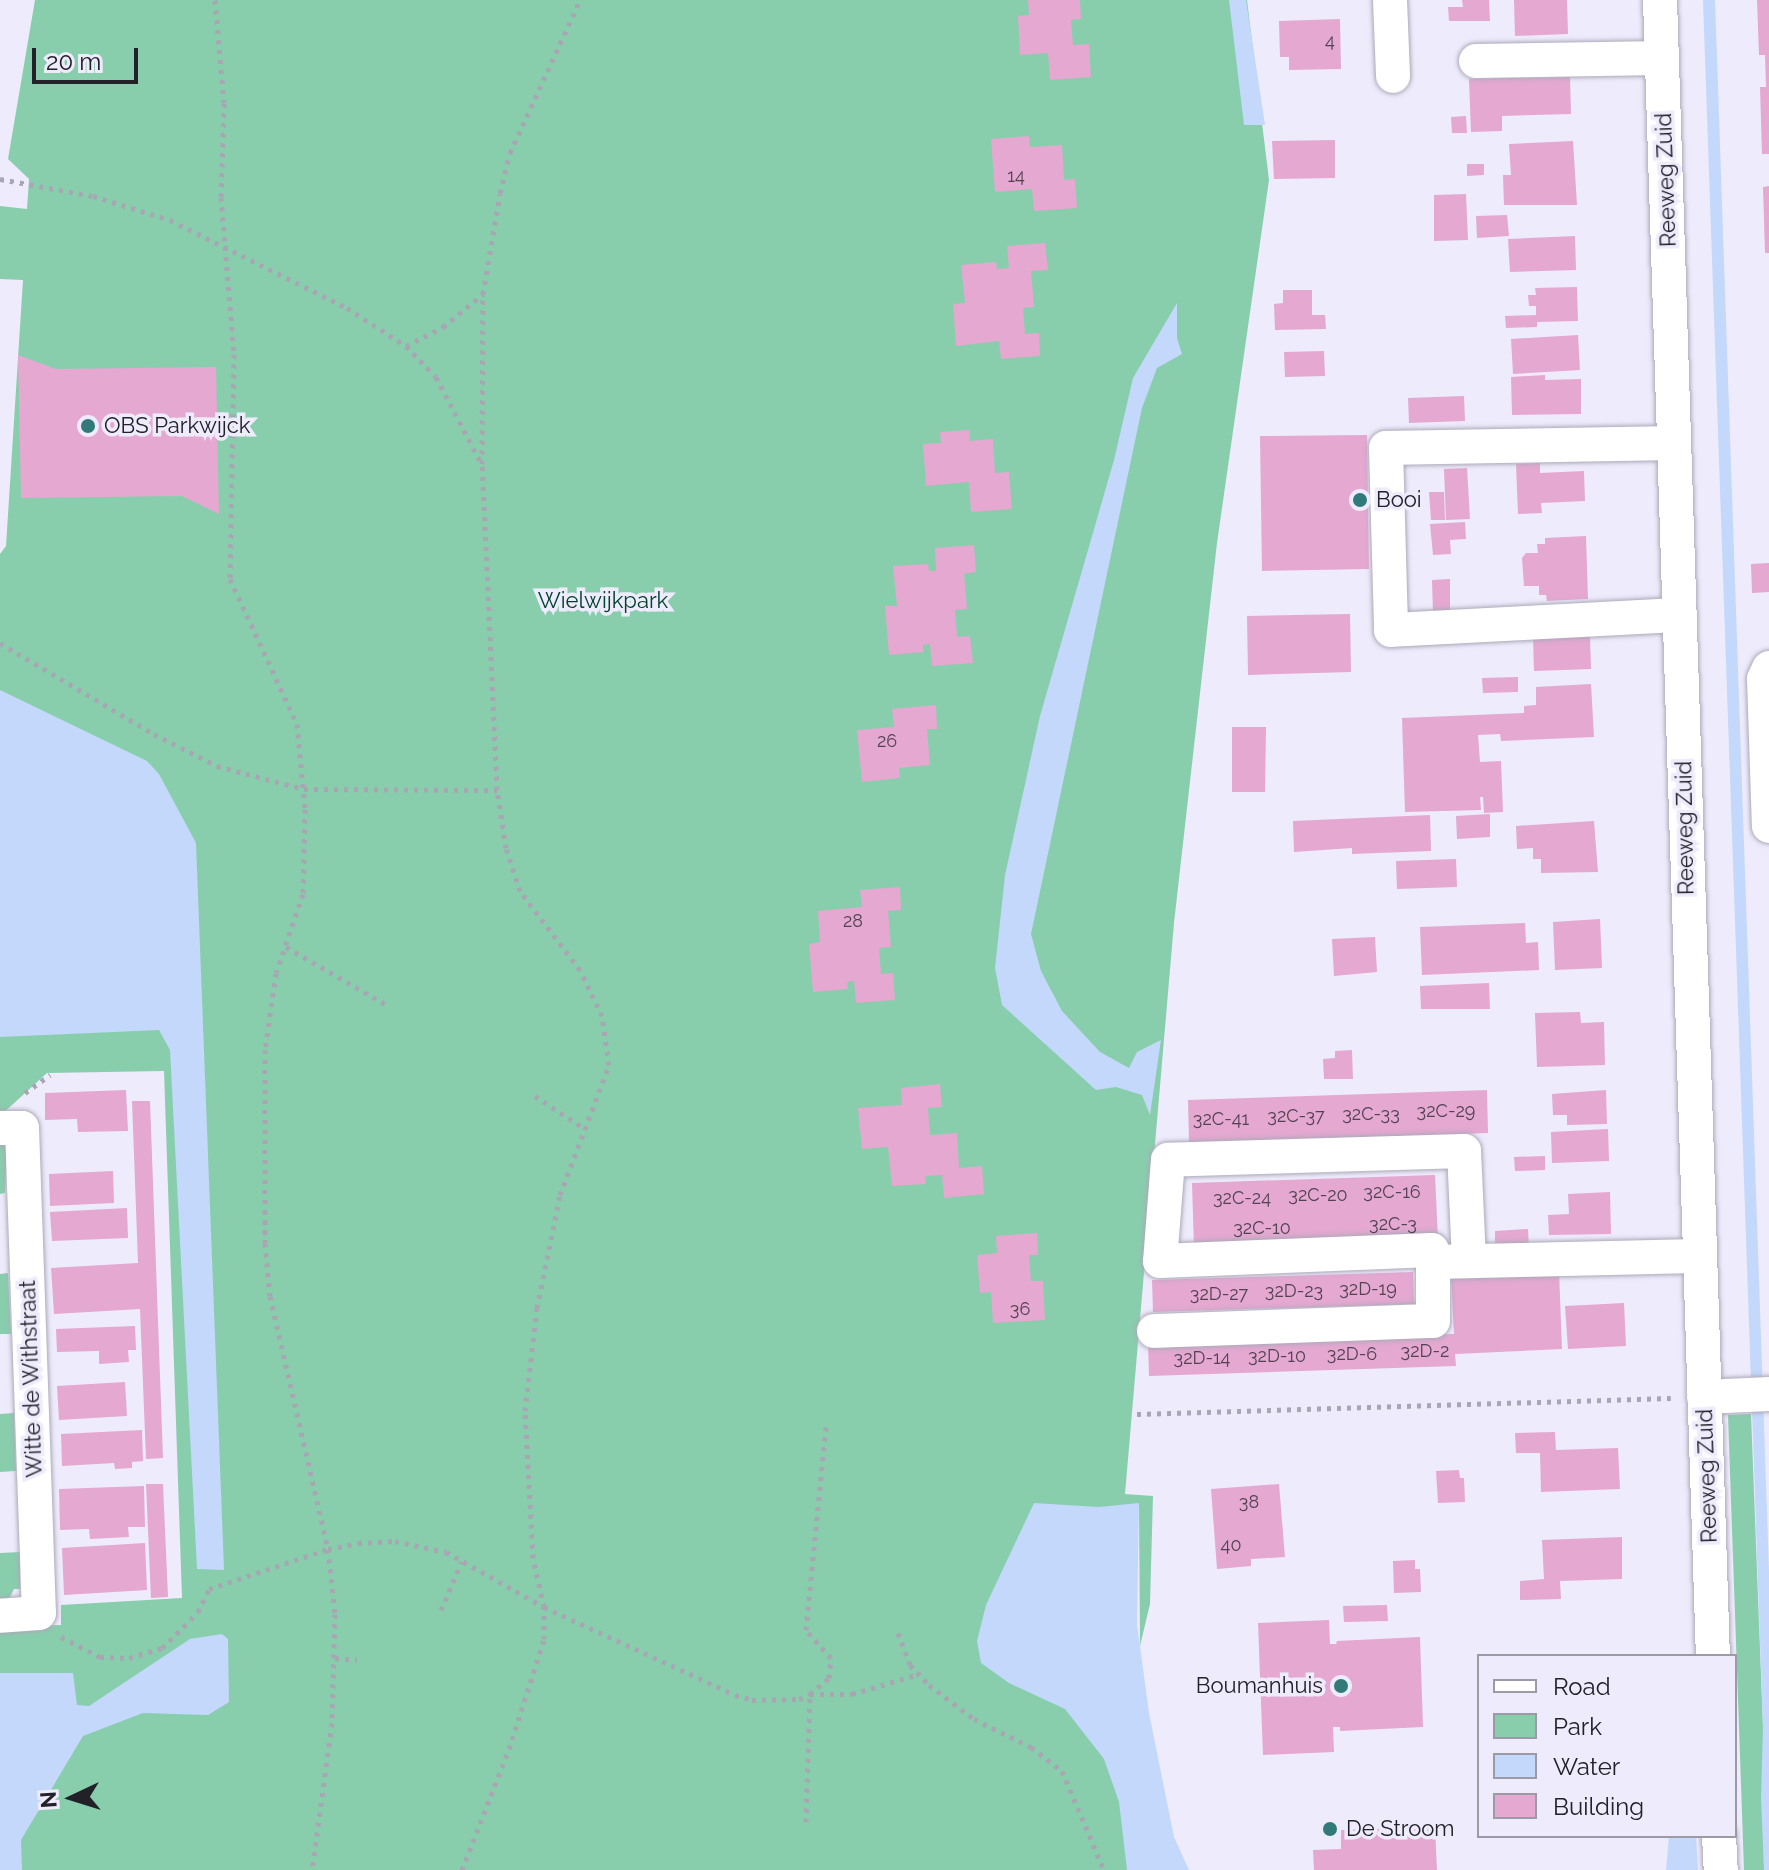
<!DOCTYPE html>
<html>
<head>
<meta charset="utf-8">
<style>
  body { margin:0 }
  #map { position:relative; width:1769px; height:1870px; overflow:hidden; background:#eeebfc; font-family:Raleway,sans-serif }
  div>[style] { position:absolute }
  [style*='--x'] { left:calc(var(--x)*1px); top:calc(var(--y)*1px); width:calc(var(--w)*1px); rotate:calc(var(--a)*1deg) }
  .green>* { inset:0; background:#88cead }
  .water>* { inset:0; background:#c3d8fa }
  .building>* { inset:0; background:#e4a8d1 }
  .path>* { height:5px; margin-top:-2.5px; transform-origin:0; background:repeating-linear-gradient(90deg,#a8a6b3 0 4px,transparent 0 10px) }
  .roads { filter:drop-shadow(0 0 2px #aca9b9) drop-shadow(0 0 2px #aca9b9) }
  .minor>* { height:34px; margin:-17px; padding:0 17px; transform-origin:17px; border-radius:17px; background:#fff }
  .dots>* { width:22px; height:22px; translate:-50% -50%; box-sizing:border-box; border:4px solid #eeebfc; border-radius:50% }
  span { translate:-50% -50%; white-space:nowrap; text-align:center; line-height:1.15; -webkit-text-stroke:7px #eeebfc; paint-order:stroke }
  .number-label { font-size:18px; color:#524352 }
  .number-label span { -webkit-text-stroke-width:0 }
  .street-label { font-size:22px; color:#222127 }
  .poi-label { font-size:22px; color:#222127 }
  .left { translate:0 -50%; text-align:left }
  .right { translate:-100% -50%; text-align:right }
  .park-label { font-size:22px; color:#04432d }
  .legend { position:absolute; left:1477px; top:1654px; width:260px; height:184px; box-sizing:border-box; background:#eeebfc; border:2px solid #9c9aa7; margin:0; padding:10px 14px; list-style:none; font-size:24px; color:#222127 }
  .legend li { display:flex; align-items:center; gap:16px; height:40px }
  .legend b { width:40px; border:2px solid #9c9aa7 }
  .north { position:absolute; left:32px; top:1758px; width:80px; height:80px; -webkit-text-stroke:6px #eeebfc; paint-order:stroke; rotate:266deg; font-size:22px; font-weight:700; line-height:32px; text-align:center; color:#222127 }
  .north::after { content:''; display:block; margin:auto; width:28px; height:36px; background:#222127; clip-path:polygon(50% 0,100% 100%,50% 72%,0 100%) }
  .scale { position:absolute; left:32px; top:48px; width:106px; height:36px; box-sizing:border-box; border:4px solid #222127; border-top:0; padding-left:10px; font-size:24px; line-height:28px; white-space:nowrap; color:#222127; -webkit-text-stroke:6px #eeebfc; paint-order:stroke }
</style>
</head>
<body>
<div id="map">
  <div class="green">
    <i style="clip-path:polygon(35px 0,1247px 0,1269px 180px,1217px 543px,1174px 923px,1125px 1494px,1153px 1496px,1150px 1604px,1140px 1646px,1139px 1504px,1125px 1505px,1104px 1747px,1171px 1870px,0 1870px,0 1627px,61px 1625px,61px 1605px,182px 1598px,164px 1071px,47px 1073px,0 1116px,0 554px,6px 546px,23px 280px,0 279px,0 206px,27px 209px,29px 179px,8px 159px)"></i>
    <i style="clip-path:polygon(0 1135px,7px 1146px,5px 1193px,0 1194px)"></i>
    <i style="clip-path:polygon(8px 1273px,11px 1334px,0 1334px,0 1274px)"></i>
    <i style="clip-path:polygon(14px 1413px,16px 1471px,0 1472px,0 1414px)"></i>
    <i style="clip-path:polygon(1751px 1414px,1763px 1727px,1764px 1870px,1744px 1870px,1728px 1415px)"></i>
    <i style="clip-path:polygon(20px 1552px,20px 1589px,14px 1589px,10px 1597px,0 1603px,0 1553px)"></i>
  </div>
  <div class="water">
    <i style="clip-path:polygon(1229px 0,1246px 0,1265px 125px,1244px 125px)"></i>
    <i style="clip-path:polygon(1703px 0,1715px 0,1769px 1571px,1769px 1870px,1764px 1870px,1761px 1798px,1763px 1727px)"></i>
    <i style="clip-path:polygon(1177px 303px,1177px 338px,1182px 354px,1157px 368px,1142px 408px,1031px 934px,1041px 971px,1062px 1011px,1100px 1052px,1129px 1068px,1137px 1052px,1161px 1040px,1150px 1115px,1142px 1095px,1116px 1087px,1096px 1090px,1002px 1005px,995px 968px,1005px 875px,1040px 716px,1114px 460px,1133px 378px)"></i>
    <i style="clip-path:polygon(0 690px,147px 761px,159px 774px,196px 843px,224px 1570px,197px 1569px,170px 1050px,159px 1030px,0 1037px)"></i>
    <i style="clip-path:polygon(1034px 1503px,1099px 1507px,1139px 1503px,1137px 1624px,1149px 1713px,1174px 1837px,1189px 1870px,1127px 1870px,1119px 1802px,1104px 1759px,1065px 1709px,1009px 1683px,981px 1663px,977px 1641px,986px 1605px)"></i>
    <i style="clip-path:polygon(222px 1634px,228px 1639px,229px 1702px,208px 1715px,143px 1713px,83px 1736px,21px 1840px,22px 1870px,0 1870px,0 1673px,73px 1673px,77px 1705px,89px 1706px,190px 1639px)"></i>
    <i style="clip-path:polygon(1669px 1836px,1696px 1836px,1698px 1870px,1666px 1870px)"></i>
  </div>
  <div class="building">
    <i style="clip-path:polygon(1028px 0,1080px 0,1081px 19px,1071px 20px,1073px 45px,1089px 44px,1091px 77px,1050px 80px,1048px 53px,1020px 55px,1018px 16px,1029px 15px)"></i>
    <i style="clip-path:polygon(1462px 0,1489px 0,1490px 21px,1449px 21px,1448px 7px,1463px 7px)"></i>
    <i style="clip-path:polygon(1514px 0,1567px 0,1568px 34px,1515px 36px)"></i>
    <i style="clip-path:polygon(1757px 0,1769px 0,1769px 154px,1762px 154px,1760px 87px,1766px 87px,1765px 55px,1759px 55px)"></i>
    <i style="clip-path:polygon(1340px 19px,1341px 69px,1289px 70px,1289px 57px,1280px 57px,1279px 21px)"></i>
    <i style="clip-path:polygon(1570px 77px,1571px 114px,1502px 116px,1502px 131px,1471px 132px,1469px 79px)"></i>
    <i style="clip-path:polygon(1466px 116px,1467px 133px,1452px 133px,1451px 117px)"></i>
    <i style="clip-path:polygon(1029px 136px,1030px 147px,1062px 145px,1064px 180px,1075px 179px,1077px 208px,1034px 211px,1032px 189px,995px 192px,991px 139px)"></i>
    <i style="clip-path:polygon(1335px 140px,1335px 178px,1274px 179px,1272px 141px)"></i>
    <i style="clip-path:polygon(1573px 141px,1577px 205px,1504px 205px,1503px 175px,1511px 175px,1509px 144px)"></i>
    <i style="clip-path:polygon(1467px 164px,1484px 164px,1484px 175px,1467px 176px)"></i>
    <i style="clip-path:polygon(1769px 186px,1769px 253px,1765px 253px,1763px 187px)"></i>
    <i style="clip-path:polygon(1466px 194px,1468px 240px,1434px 241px,1434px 195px)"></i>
    <i style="clip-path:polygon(1507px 215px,1509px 236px,1477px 238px,1476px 216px)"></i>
    <i style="clip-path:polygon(1575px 236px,1576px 270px,1510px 272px,1508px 239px)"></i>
    <i style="clip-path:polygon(1045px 243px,1048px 270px,1031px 271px,1034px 307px,1023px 308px,1025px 334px,1039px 333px,1040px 356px,1001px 359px,999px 341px,956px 346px,953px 304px,965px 303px,961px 265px,996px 262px,997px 269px,1009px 268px,1007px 246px)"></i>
    <i style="clip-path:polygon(1577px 287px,1578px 321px,1537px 322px,1537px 327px,1506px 328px,1505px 316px,1536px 315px,1536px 306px,1529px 306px,1528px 295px,1536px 295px,1535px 288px)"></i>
    <i style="clip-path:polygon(1283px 290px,1312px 290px,1312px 315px,1325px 315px,1326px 329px,1275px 330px,1274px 304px,1283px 303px)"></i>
    <i style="clip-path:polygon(1578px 335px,1580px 370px,1513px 374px,1511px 339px)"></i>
    <i style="clip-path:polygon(1324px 351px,1325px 376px,1285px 377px,1284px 352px)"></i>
    <i style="clip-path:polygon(18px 355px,56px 369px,216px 367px,219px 514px,182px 496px,21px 498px)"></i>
    <i style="clip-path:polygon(1545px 375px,1545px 380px,1581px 379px,1581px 414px,1512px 415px,1511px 377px)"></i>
    <i style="clip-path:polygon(1464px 396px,1465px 421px,1409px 423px,1408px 398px)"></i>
    <i style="clip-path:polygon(969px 430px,970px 441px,993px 439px,995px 473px,1009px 472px,1012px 509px,971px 512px,969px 482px,926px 486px,923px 444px,941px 443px,940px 432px)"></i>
    <i style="clip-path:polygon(1367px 435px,1369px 569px,1262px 571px,1260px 436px)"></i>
    <i style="clip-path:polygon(1540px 463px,1540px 473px,1584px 471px,1585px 501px,1541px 503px,1542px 513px,1518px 514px,1516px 464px)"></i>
    <i style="clip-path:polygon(1467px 468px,1470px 519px,1446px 520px,1444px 469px)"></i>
    <i style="clip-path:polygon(1429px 492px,1444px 492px,1445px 520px,1431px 520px)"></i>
    <i style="clip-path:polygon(1465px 522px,1466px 539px,1450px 540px,1451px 554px,1433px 555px,1430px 524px)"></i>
    <i style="clip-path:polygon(1586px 536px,1588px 599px,1547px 601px,1546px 595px,1539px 595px,1539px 586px,1524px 586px,1522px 558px,1526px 553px,1538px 553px,1537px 544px,1545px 544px,1545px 538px)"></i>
    <i style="clip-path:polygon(974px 545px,976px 572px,964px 574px,967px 609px,955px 610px,957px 637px,970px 636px,973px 663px,932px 666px,930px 644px,923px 645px,924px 652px,889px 655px,885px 606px,897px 606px,893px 566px,928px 564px,929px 571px,936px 571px,935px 548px)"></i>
    <i style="clip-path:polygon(1769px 563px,1769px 592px,1752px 593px,1751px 564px)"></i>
    <i style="clip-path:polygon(1450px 579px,1450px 614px,1433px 614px,1432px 580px)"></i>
    <i style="clip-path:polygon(1350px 614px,1351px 672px,1248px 675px,1247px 616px)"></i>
    <i style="clip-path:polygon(1590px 636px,1591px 669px,1534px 671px,1533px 637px)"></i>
    <i style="clip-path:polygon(1518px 677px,1518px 692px,1483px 693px,1482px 678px)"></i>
    <i style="clip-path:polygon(1591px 684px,1594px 737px,1501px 741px,1500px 734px,1478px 735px,1480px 762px,1501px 761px,1503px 812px,1484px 813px,1483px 797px,1480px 797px,1481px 810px,1405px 812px,1402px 718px,1524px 713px,1524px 706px,1536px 705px,1536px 687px)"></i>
    <i style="clip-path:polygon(936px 705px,937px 729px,927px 729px,930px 765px,899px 768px,900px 778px,862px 782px,857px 730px,894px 727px,892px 709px)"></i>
    <i style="clip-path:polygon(1232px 727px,1266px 727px,1265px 792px,1232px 792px)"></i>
    <i style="clip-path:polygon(1490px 814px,1490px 837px,1457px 839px,1456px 816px)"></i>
    <i style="clip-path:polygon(1430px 815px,1431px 851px,1352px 854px,1352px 848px,1294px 852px,1293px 821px)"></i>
    <i style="clip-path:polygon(1594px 821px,1598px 872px,1541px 873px,1541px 859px,1533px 859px,1533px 848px,1517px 849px,1516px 826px)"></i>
    <i style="clip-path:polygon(1456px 859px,1457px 887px,1397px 889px,1396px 861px)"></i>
    <i style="clip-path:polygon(900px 887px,901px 910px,888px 911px,891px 947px,879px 948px,881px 974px,893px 973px,895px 1000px,856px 1003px,854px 981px,847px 982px,848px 989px,813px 992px,809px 944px,820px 942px,818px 911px,862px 907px,860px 890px)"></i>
    <i style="clip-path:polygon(1600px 919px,1602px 968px,1555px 970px,1553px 922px)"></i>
    <i style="clip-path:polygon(1525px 923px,1526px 943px,1538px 942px,1539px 970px,1422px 975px,1420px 927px)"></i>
    <i style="clip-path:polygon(1375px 937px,1377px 972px,1334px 976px,1332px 939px)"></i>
    <i style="clip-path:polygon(1489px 983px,1490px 1009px,1421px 1009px,1420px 986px)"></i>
    <i style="clip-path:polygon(1580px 1012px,1581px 1023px,1604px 1022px,1605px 1065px,1537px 1067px,1535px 1013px)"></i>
    <i style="clip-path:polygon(1352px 1050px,1353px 1079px,1324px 1079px,1323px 1059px,1335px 1058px,1335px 1051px)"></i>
    <i style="clip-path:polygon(940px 1084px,942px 1107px,928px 1108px,930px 1135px,957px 1133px,959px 1168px,982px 1166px,984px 1194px,944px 1198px,942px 1175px,925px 1176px,926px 1184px,892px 1186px,888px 1147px,862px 1149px,858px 1108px,902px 1105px,901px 1088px)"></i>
    <i style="clip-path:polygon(126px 1090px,128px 1131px,78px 1132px,77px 1119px,45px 1120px,45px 1093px)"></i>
    <i style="clip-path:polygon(1487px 1090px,1488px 1133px,1189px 1143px,1188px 1100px)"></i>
    <i style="clip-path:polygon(1606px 1090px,1607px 1124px,1567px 1125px,1567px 1115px,1553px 1115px,1552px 1094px)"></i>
    <i style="clip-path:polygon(132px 1101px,150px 1101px,163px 1458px,146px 1459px,140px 1309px,54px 1314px,51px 1268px,138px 1263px)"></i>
    <i style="clip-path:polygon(1608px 1129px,1609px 1161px,1552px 1163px,1551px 1132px)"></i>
    <i style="clip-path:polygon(1545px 1156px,1545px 1170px,1515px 1171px,1514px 1157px)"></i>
    <i style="clip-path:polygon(113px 1171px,114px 1203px,50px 1206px,49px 1174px)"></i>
    <i style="clip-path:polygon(1435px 1175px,1438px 1239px,1194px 1248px,1192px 1183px)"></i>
    <i style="clip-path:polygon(1610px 1192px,1611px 1234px,1549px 1235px,1548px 1215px,1569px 1214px,1568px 1194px)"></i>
    <i style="clip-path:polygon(127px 1208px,128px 1238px,52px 1241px,50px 1212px)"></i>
    <i style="clip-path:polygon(1528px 1229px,1529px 1250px,1495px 1251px,1495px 1231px)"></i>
    <i style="clip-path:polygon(1037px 1233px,1038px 1255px,1029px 1255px,1031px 1281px,1043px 1281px,1045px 1320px,993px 1323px,991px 1292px,980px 1293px,977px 1255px,997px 1253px,996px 1236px)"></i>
    <i style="clip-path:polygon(1559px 1271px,1562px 1349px,1455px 1354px,1456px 1366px,1149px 1376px,1148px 1344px,1454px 1334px,1451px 1275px)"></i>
    <i style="clip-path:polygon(1413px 1272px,1414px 1304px,1153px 1312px,1152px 1280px)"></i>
    <i style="clip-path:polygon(1624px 1303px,1626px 1346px,1568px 1349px,1565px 1306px)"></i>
    <i style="clip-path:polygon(135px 1326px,136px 1350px,128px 1350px,129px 1362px,99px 1364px,99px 1351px,57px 1352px,56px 1329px)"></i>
    <i style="clip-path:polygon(125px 1382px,127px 1416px,59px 1420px,57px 1386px)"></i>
    <i style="clip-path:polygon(142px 1430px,143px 1461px,132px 1462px,132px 1468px,115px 1469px,114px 1463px,62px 1466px,61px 1434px)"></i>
    <i style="clip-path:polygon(1555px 1432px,1556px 1450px,1618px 1448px,1620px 1489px,1541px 1492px,1540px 1453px,1516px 1453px,1515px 1433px)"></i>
    <i style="clip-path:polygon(1459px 1470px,1460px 1478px,1464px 1478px,1465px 1502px,1438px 1503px,1436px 1471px)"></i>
    <i style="clip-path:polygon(146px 1484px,163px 1484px,168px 1597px,151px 1598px)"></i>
    <i style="clip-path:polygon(1279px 1484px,1285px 1557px,1251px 1559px,1251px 1566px,1217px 1569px,1211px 1489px)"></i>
    <i style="clip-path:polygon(144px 1486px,145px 1527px,128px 1527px,129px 1537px,90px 1539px,89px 1529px,60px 1530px,59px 1489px)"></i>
    <i style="clip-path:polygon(1622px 1537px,1622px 1579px,1560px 1581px,1561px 1599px,1520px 1600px,1520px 1581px,1544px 1579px,1542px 1540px)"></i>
    <i style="clip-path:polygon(145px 1543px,147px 1590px,64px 1595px,62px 1548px)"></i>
    <i style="clip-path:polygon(1415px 1560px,1415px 1569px,1420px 1569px,1421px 1592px,1394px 1593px,1393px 1561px)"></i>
    <i style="clip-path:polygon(1387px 1605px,1388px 1621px,1344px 1622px,1343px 1606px)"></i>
    <i style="clip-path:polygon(1329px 1620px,1330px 1644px,1336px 1644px,1337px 1641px,1420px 1637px,1423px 1727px,1340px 1731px,1340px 1727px,1333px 1727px,1334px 1752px,1263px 1755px,1258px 1623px)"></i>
    <i style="clip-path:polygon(1435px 1827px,1437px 1870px,1314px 1870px,1313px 1850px,1341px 1849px,1341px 1830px)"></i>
  </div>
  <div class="path">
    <i style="--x:215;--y:0;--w:103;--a:85"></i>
    <i style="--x:224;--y:103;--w:94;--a:91.8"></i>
    <i style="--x:221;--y:197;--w:158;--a:85.3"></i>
    <i style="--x:234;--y:354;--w:225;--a:91"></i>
    <i style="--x:230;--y:579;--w:160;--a:65.2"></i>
    <i style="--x:297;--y:724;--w:85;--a:84.6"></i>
    <i style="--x:305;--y:809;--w:85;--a:91.3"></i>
    <i style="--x:303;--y:894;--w:83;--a:108.9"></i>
    <i style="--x:276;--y:973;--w:78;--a:98.1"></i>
    <i style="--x:265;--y:1050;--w:193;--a:90"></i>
    <i style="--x:265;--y:1243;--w:53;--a:84.6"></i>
    <i style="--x:270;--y:1296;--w:260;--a:77.1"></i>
    <i style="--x:328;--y:1549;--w:65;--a:83.9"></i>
    <i style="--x:335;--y:1614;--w:109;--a:91.6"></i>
    <i style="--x:332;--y:1723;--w:148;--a:97.7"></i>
    <i style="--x:0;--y:179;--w:95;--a:10.4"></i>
    <i style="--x:93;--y:196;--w:81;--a:17.3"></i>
    <i style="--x:170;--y:220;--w:198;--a:26.4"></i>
    <i style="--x:347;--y:308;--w:70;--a:32.8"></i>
    <i style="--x:406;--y:346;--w:43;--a:45.9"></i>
    <i style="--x:436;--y:377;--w:97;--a:62.4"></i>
    <i style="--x:406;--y:346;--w:42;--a:-27.2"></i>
    <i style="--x:443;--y:327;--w:52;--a:-39.5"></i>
    <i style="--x:0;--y:643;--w:179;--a:30.6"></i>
    <i style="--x:154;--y:734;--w:71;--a:26.9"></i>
    <i style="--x:217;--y:766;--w:90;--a:14.8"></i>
    <i style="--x:304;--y:789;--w:193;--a:0.3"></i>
    <i style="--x:286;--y:947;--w:114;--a:29.9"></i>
    <i style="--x:25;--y:1093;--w:31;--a:-36"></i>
    <i style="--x:535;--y:1096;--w:60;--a:33.4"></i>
    <i style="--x:1137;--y:1414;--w:534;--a:-1.72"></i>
    <i style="--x:441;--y:1610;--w:53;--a:-66.8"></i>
    <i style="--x:898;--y:1633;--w:34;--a:69"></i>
    <i style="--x:910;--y:1665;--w:28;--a:46"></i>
    <i style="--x:929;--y:1685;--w:56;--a:37.1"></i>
    <i style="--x:974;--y:1719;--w:64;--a:26.2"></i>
    <i style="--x:1031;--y:1747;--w:39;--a:38"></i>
    <i style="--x:1062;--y:1771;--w:108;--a:67"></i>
    <i style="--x:61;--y:1637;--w:44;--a:27.1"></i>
    <i style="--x:100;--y:1657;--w:29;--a:2"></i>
    <i style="--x:129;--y:1658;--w:34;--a:-17"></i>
    <i style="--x:162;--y:1648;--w:51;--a:-45"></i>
    <i style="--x:198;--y:1612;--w:25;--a:-64"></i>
    <i style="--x:209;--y:1589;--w:126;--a:-18.6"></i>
    <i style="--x:328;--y:1549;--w:31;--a:-11"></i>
    <i style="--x:358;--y:1543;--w:37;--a:-3"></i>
    <i style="--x:395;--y:1541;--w:52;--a:12.2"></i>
    <i style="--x:446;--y:1552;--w:112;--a:29.3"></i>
    <i style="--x:544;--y:1607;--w:210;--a:24.7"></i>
    <i style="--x:735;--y:1695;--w:18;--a:16"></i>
    <i style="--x:752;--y:1700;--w:47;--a:-1.2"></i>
    <i style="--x:799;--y:1699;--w:12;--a:-24"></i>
    <i style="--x:810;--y:1694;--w:25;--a:-40"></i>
    <i style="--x:829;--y:1678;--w:20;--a:-84"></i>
    <i style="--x:831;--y:1658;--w:38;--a:-132"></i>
    <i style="--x:806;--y:1630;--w:206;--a:-84.4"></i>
    <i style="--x:335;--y:1658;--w:22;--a:5"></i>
    <i style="--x:806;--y:1822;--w:128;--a:-88.2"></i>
    <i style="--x:810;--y:1694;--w:42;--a:0"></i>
    <i style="--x:852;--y:1694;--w:70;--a:-16.6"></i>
    <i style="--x:462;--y:1870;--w:130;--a:-68.8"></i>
    <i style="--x:509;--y:1749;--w:115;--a:-72.3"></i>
    <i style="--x:544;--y:1639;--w:32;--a:-90"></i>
    <i style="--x:544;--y:1607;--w:50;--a:-102.7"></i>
    <i style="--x:533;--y:1558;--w:147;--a:-93.1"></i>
    <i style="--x:525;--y:1411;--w:104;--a:-83.4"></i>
    <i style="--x:537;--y:1308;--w:115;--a:-78.5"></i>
    <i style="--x:560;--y:1195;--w:139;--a:-69.3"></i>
    <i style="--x:609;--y:1065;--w:49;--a:-98.1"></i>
    <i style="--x:602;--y:1016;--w:51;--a:-115.6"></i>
    <i style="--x:580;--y:970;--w:99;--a:-127.2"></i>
    <i style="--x:520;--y:891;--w:45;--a:-108"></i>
    <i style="--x:506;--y:848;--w:59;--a:-98.8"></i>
    <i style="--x:497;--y:790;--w:326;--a:-92.6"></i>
    <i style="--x:482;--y:464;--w:170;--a:-89.7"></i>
    <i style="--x:483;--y:294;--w:102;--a:-80.4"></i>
    <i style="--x:500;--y:193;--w:41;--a:-76"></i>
    <i style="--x:510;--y:153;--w:168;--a:-65.4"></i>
  </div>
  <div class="roads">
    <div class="minor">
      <i style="--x:1390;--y:0;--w:76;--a:87.7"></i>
      <i style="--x:1660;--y:0;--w:1657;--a:88.17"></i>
      <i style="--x:1476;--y:61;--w:186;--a:-0.9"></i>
      <i style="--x:1674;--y:443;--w:288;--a:179"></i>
      <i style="--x:1386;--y:448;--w:182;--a:88.4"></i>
      <i style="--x:1391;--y:630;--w:289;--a:-3"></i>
      <i style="--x:1769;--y:668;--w:12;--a:114"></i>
      <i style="--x:1764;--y:679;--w:147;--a:88.1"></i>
      <i style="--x:0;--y:1128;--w:22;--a:0"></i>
      <i style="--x:22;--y:1128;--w:485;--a:88"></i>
      <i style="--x:39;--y:1613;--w:39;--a:176"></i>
      <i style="--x:1469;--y:1261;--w:110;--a:-92.6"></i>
      <i style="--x:1464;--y:1151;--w:296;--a:178.3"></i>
      <i style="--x:1168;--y:1160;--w:101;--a:94.5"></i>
      <i style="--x:1160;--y:1261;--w:272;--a:-2.3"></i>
      <i style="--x:1432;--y:1250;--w:12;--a:85"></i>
      <i style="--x:1433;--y:1262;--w:267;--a:-1.3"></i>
      <i style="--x:1154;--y:1331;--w:279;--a:-2.1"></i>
      <i style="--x:1433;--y:1321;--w:59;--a:-90"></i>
      <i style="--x:1704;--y:1397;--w:65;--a:-2.6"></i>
      <i style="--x:1719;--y:1836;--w:34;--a:87"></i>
    </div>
  </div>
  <div class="dots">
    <i style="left:88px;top:426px;background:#317a79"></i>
    <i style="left:1360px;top:500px;background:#317a79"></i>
    <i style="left:1341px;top:1686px;background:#317a79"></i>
    <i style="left:1330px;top:1829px;background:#317a79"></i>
  </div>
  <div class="number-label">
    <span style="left:1330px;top:41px">4</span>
    <span style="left:1016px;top:176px">14</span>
    <span style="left:887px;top:741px">26</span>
    <span style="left:853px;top:921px">28</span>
    <span style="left:1446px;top:1111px">32C-29</span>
    <span style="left:1371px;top:1114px">32C-33</span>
    <span style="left:1296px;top:1116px">32C-37</span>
    <span style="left:1221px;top:1119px">32C-41</span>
    <span style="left:1392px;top:1192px">32C-16</span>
    <span style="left:1318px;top:1195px">32C-20</span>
    <span style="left:1242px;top:1198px">32C-24</span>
    <span style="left:1393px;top:1224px">32C-3</span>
    <span style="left:1262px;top:1228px">32C-10</span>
    <span style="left:1368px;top:1289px">32D-19</span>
    <span style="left:1294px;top:1291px">32D-23</span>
    <span style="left:1219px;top:1294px">32D-27</span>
    <span style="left:1020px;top:1309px">36</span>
    <span style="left:1425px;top:1351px">32D-2</span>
    <span style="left:1352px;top:1354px">32D-6</span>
    <span style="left:1277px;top:1356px">32D-10</span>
    <span style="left:1202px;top:1358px">32D-14</span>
    <span style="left:1249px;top:1502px">38</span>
    <span style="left:1231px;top:1545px">40</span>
  </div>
  <div class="street-label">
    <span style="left:1666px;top:180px;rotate:-92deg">Reeweg Zuid</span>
    <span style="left:1685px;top:828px;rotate:-91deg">Reeweg Zuid</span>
    <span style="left:31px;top:1379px;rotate:-92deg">Witte de Withstraat</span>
    <span style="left:1707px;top:1476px;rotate:-92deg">Reeweg Zuid</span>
  </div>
  <div class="poi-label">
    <span class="left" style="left:104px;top:426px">OBS Parkwijck</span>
    <span class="left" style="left:1376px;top:500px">Booi</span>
    <span class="right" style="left:1323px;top:1686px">Boumanhuis</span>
    <span class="left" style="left:1346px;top:1829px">De Stroom</span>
  </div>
  <div class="park-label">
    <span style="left:603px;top:601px">Wielwijkpark</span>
  </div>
  <ul class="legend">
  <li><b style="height:10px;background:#fff"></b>Road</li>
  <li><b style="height:22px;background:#88cead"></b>Park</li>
  <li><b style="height:22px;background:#c3d8fa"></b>Water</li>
  <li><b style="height:22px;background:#e4a8d1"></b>Building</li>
  </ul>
  <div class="north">N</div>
  <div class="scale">20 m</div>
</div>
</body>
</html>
